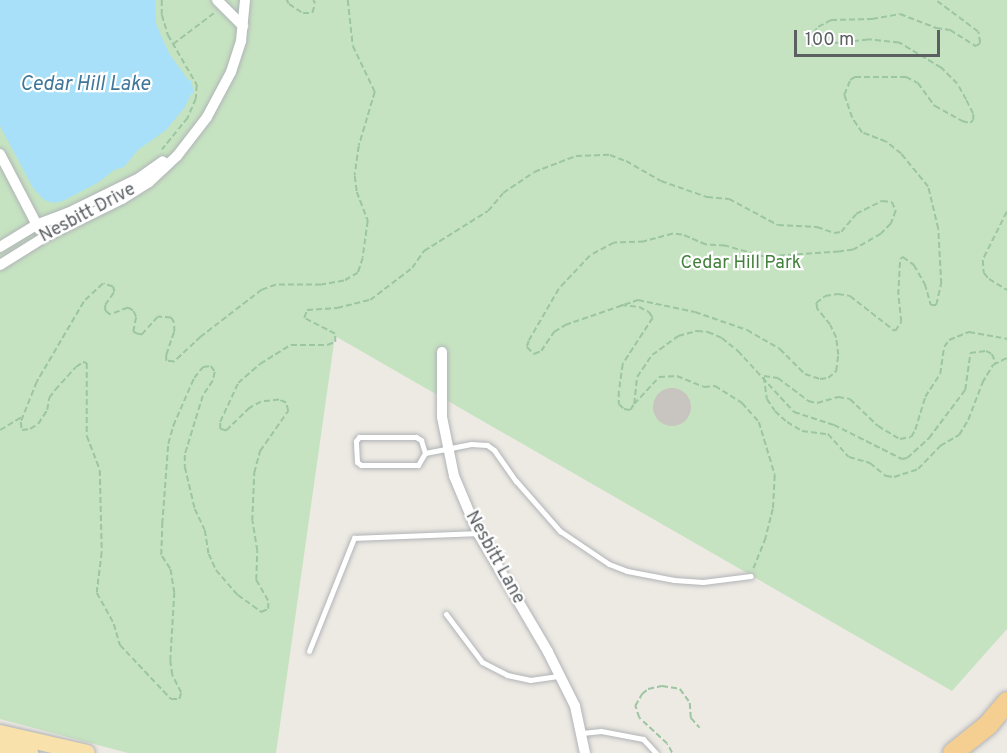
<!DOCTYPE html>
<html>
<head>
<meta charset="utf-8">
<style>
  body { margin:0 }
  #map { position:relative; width:1007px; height:753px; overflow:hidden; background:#ede9e3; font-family:Overpass,sans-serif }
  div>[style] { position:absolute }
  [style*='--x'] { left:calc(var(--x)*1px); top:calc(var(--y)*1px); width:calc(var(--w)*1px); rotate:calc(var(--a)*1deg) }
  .green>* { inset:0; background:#c6e3c1 }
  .water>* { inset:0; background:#a7e0f8 }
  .building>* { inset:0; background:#c8c4bf }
  .round { border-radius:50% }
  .path>* { height:1.5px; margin-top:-0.75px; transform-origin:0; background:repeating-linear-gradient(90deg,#9cc5a2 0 6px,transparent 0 9px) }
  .roads { filter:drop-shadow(0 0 2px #b0b4b7) drop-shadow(0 0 2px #b0b4b7) }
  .service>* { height:5px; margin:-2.5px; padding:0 2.5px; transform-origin:2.5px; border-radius:2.5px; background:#fff }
  .minor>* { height:10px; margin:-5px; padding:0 5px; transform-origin:5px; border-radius:5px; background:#fff }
  .primary>* { height:16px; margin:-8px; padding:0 8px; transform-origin:8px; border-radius:8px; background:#f9e1ac }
  .motorway>* { height:20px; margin:-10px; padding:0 10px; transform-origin:10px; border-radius:10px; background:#f5ce92 }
  span { translate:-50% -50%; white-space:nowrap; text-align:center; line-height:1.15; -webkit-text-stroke:4.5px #fff; paint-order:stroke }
  .street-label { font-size:18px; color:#5b5f62 }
  .park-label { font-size:18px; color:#42813b }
  .water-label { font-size:20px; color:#407798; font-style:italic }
  .scale { position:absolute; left:794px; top:30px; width:146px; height:27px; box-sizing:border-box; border:3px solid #5b5f62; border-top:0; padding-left:8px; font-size:18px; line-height:21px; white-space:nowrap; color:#5b5f62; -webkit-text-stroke:4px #fff; paint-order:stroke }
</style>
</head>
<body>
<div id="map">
  <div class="green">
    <i style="clip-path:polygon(0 0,1007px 0,1007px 629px,952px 691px,335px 336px,276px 753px,128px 753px,0 719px)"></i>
  </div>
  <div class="water">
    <i style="clip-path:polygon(0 0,155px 0,156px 23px,162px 38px,170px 55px,189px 81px,191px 80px,194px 93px,191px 94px,185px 107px,166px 130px,138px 150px,124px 167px,114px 170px,99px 182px,63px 201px,53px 203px,44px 200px,33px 188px,0 126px)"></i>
  </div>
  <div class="building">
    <i class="round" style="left:653px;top:388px;width:38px;height:38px"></i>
  </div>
  <div class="path">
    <i style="--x:162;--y:0;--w:15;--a:90"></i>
    <i style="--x:162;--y:15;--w:21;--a:73"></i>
    <i style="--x:168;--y:35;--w:58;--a:59.9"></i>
    <i style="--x:197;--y:85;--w:14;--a:94"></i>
    <i style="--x:196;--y:99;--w:21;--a:113"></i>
    <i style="--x:188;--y:118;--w:41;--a:129.1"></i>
    <i style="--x:287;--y:0;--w:4;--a:63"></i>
    <i style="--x:289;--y:4;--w:17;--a:33"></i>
    <i style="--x:303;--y:13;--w:9;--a:0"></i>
    <i style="--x:312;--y:13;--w:9;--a:-72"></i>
    <i style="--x:315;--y:4;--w:4;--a:-117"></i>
    <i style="--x:348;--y:0;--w:46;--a:83.8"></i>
    <i style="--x:353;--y:46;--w:51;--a:64.4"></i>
    <i style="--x:375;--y:92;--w:56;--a:106.5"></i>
    <i style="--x:359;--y:146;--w:30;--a:98"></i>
    <i style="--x:355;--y:176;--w:16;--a:83"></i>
    <i style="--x:357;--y:192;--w:31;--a:69"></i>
    <i style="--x:368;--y:221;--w:37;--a:98"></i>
    <i style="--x:363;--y:258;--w:16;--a:108"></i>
    <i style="--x:358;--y:273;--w:16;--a:150"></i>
    <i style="--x:344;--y:281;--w:23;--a:170"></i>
    <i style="--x:321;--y:285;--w:45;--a:180"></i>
    <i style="--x:276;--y:285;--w:15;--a:160"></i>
    <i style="--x:262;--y:290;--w:77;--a:142.4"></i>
    <i style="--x:201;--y:337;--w:37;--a:137"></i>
    <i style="--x:174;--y:362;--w:8;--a:-173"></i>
    <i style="--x:166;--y:361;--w:6;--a:-90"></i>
    <i style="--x:166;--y:355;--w:24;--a:-71"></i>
    <i style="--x:174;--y:332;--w:9;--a:-90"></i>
    <i style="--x:174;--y:323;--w:6;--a:-121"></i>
    <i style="--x:171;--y:318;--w:13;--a:-176"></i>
    <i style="--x:158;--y:317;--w:24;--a:132"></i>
    <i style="--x:142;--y:335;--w:5;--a:-169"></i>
    <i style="--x:137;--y:334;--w:4;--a:-153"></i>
    <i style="--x:133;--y:332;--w:15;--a:-79"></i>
    <i style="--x:136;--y:317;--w:7;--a:-117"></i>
    <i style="--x:133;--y:311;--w:6;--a:-149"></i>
    <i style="--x:128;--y:308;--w:19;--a:159"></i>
    <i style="--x:110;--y:315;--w:6;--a:-141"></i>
    <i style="--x:105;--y:311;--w:6;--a:-90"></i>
    <i style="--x:105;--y:305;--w:16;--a:-55"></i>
    <i style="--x:114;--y:292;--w:5;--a:-101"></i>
    <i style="--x:113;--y:287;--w:10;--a:-163"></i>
    <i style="--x:103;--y:284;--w:26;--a:137"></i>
    <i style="--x:84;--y:302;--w:93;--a:120.4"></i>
    <i style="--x:37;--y:382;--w:43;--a:111.8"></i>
    <i style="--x:21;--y:422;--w:8;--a:83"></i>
    <i style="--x:22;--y:430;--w:8;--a:-7"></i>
    <i style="--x:30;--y:429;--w:9;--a:-32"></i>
    <i style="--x:38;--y:424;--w:17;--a:-57"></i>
    <i style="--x:47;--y:410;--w:12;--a:-81"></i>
    <i style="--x:49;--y:398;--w:10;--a:-53"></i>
    <i style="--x:55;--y:390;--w:31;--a:-48"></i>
    <i style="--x:76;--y:367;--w:9;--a:-36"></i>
    <i style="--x:83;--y:362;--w:4;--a:14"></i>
    <i style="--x:87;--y:363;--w:73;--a:90"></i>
    <i style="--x:87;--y:436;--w:36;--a:69"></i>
    <i style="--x:100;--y:470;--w:82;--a:88.6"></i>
    <i style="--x:102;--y:552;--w:41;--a:97"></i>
    <i style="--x:97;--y:593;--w:35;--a:61"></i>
    <i style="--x:114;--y:624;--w:22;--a:74"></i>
    <i style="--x:120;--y:645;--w:74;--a:46.6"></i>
    <i style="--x:171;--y:699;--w:8;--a:0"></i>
    <i style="--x:179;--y:699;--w:6;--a:-72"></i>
    <i style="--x:181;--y:693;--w:20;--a:-117"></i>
    <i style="--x:172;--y:675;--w:14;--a:-98"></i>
    <i style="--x:170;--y:661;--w:68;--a:-86.6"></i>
    <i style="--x:174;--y:593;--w:24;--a:-99"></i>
    <i style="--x:170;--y:569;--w:17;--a:-123"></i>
    <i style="--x:161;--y:555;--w:31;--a:-88"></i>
    <i style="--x:162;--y:524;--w:80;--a:-85.7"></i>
    <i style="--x:168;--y:444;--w:19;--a:-74"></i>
    <i style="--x:173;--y:426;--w:52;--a:-66.4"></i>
    <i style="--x:194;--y:378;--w:14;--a:-51"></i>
    <i style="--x:203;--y:367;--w:8;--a:-7"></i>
    <i style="--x:211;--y:366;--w:7;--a:56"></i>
    <i style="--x:215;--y:372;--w:9;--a:103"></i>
    <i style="--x:213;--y:381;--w:18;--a:124"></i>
    <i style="--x:203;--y:396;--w:62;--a:107"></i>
    <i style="--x:185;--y:455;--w:12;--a:90"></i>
    <i style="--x:185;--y:467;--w:43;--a:76.6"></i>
    <i style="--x:195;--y:509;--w:23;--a:65"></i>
    <i style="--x:205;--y:530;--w:24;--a:81"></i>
    <i style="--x:209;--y:554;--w:17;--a:66"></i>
    <i style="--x:216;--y:570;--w:33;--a:49"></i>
    <i style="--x:238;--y:595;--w:29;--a:36"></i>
    <i style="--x:261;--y:612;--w:8;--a:-23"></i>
    <i style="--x:268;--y:609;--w:8;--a:-90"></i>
    <i style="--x:268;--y:601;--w:24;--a:-120"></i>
    <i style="--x:256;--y:580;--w:29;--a:-88"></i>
    <i style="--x:257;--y:551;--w:30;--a:-99"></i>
    <i style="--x:252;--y:521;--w:48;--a:-87.6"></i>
    <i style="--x:254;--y:473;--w:23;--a:-75"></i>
    <i style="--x:260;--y:451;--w:49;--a:-55"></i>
    <i style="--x:288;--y:411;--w:8;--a:-104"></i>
    <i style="--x:286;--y:403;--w:8;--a:-157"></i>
    <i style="--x:279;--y:400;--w:18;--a:174"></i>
    <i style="--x:261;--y:402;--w:13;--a:151"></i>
    <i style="--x:250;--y:408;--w:33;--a:136"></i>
    <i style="--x:226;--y:431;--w:6;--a:-162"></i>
    <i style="--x:220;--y:429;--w:7;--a:-90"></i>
    <i style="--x:220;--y:422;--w:43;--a:-65.2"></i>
    <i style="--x:238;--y:383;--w:29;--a:-41"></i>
    <i style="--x:260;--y:364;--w:36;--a:-32"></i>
    <i style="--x:291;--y:345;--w:36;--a:0"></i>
    <i style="--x:327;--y:345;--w:9;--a:-21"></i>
    <i style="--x:335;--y:342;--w:8;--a:-90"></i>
    <i style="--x:335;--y:334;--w:35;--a:-153"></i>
    <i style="--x:304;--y:318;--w:9;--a:-69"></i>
    <i style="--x:307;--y:310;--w:30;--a:-4"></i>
    <i style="--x:337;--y:308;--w:34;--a:-14"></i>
    <i style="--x:370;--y:300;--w:53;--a:-37.3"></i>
    <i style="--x:412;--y:268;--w:21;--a:-55"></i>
    <i style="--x:424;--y:251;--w:75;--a:-32"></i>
    <i style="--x:488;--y:211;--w:23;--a:-50"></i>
    <i style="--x:503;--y:193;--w:37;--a:-34"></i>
    <i style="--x:534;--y:172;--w:45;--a:-20.9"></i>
    <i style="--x:576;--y:156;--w:34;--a:-2"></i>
    <i style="--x:610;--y:155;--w:17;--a:21"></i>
    <i style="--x:626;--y:161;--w:40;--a:29.7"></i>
    <i style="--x:661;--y:181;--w:49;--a:19.2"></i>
    <i style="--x:707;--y:197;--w:22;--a:5"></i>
    <i style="--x:729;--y:199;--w:55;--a:28"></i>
    <i style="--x:778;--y:225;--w:39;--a:3"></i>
    <i style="--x:817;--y:227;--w:18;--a:19"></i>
    <i style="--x:834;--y:233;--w:7;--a:-8"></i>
    <i style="--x:841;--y:232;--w:23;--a:-50"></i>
    <i style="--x:856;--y:214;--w:29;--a:-27"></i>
    <i style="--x:882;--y:201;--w:10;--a:6"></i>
    <i style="--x:892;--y:202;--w:10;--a:66"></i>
    <i style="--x:896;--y:211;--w:14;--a:111"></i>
    <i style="--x:891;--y:224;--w:14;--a:135"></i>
    <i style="--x:881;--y:234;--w:32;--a:150"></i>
    <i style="--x:853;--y:250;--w:14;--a:172"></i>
    <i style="--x:839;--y:252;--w:75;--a:176.2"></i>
    <i style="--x:764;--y:257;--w:41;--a:-164.2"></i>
    <i style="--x:725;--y:246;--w:19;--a:-177"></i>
    <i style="--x:706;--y:245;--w:26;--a:-157"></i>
    <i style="--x:682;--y:235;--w:9;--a:-174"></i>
    <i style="--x:673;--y:234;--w:30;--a:165"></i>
    <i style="--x:644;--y:242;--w:30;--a:178"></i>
    <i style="--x:614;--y:243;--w:27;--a:152"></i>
    <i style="--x:590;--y:256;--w:45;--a:133.2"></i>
    <i style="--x:559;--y:289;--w:60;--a:120"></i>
    <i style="--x:529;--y:341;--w:6;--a:108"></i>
    <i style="--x:527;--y:347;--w:10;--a:45"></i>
    <i style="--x:534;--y:354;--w:8;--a:-23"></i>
    <i style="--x:541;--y:351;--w:23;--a:-56"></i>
    <i style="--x:554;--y:332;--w:13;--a:-32"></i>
    <i style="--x:565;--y:325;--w:77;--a:-18.9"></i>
    <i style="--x:638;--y:300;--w:58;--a:11.9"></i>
    <i style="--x:695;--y:312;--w:55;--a:19.1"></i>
    <i style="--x:747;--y:330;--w:38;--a:30"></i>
    <i style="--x:780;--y:349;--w:35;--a:45"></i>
    <i style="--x:805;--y:374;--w:16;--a:18"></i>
    <i style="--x:820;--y:379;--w:8;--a:-7"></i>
    <i style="--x:828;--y:378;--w:11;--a:-41"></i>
    <i style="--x:836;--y:371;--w:16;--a:-83"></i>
    <i style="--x:838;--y:355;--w:17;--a:-97"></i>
    <i style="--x:836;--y:338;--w:14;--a:-115"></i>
    <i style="--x:830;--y:325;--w:21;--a:-129"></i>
    <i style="--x:817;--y:309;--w:6;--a:-99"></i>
    <i style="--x:816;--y:303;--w:11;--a:-38"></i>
    <i style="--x:825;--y:296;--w:13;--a:-9"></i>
    <i style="--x:838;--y:294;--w:12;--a:9"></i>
    <i style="--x:850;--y:296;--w:57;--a:37.9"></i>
    <i style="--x:895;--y:331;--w:11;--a:-56"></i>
    <i style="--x:901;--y:322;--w:27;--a:-96"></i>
    <i style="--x:898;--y:295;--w:36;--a:-87"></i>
    <i style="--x:900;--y:259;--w:4;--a:-34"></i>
    <i style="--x:903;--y:257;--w:14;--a:36"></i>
    <i style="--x:914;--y:265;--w:22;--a:60"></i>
    <i style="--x:925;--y:284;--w:22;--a:74"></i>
    <i style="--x:931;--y:305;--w:5;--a:0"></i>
    <i style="--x:936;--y:305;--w:22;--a:-77"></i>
    <i style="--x:941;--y:284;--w:55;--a:-93.1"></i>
    <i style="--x:938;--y:229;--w:43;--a:-103.4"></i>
    <i style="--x:928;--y:187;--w:43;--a:-129.3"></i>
    <i style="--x:901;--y:154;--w:19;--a:-141"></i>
    <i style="--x:886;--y:142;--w:26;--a:-159"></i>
    <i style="--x:862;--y:133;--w:18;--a:-124"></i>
    <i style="--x:852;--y:118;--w:24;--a:-109"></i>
    <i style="--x:844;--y:95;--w:16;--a:-68"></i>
    <i style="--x:850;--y:80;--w:6;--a:-31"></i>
    <i style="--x:855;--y:77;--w:51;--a:0"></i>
    <i style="--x:906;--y:77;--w:13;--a:27"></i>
    <i style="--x:918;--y:83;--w:29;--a:54"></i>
    <i style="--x:935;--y:106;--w:31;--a:29"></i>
    <i style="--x:962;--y:121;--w:8;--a:14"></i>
    <i style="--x:970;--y:123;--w:4;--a:-45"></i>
    <i style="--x:973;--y:120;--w:6;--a:-90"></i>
    <i style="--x:973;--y:114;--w:16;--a:-117"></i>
    <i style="--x:966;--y:100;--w:18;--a:-119"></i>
    <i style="--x:957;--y:84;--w:23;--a:-135"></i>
    <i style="--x:941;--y:68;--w:49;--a:-149.2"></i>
    <i style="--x:899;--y:43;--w:31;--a:-174"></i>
    <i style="--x:868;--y:40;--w:55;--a:173.8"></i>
    <i style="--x:813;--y:46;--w:6;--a:-171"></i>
    <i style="--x:807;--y:45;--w:5;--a:-90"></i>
    <i style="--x:807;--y:40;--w:17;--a:-50"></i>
    <i style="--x:818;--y:27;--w:15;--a:-28"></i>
    <i style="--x:831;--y:20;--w:41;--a:-1.4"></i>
    <i style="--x:872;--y:19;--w:28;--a:-10"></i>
    <i style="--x:900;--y:14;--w:39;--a:21"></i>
    <i style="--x:936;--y:28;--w:14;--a:8"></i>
    <i style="--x:950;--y:30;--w:31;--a:32"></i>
    <i style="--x:976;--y:46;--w:5;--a:-37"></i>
    <i style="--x:980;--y:43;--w:11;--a:-100"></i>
    <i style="--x:978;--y:32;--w:54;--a:-143.3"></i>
    <i style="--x:173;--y:44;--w:51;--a:-37.1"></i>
    <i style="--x:1007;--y:212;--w:54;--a:116.6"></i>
    <i style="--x:983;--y:260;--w:13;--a:86"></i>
    <i style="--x:984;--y:273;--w:8;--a:50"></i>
    <i style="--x:989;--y:279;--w:21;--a:31"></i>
    <i style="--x:621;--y:305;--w:18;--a:6"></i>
    <i style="--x:639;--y:307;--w:11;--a:27"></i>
    <i style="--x:649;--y:312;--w:7;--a:56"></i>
    <i style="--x:653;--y:318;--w:55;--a:123.1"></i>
    <i style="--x:623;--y:364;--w:27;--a:98"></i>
    <i style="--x:619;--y:391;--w:13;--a:90"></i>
    <i style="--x:619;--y:404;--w:7;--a:45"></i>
    <i style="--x:624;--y:409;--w:6;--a:9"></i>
    <i style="--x:630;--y:410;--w:7;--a:-56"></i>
    <i style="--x:634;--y:404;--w:27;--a:-84"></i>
    <i style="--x:637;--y:377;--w:27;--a:-56"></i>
    <i style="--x:652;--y:355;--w:32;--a:-36"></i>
    <i style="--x:678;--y:336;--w:20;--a:-15"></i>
    <i style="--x:697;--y:331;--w:11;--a:5"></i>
    <i style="--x:708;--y:332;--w:15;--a:23"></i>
    <i style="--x:722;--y:338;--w:21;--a:39"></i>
    <i style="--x:738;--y:351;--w:83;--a:47.4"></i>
    <i style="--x:794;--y:412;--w:42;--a:18"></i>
    <i style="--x:834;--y:425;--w:76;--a:26.6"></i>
    <i style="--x:902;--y:459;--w:5;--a:-11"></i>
    <i style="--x:907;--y:458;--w:30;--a:-42"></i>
    <i style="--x:929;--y:438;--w:60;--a:-53.1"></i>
    <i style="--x:965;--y:390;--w:37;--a:-82"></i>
    <i style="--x:970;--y:353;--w:16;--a:-7"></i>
    <i style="--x:986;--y:351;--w:7;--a:27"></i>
    <i style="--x:992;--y:354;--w:10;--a:66"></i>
    <i style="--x:764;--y:376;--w:14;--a:8"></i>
    <i style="--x:778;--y:378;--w:38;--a:37"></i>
    <i style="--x:808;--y:401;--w:9;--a:13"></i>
    <i style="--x:817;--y:403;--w:22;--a:-16"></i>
    <i style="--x:838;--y:397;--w:12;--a:9"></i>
    <i style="--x:850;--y:399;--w:39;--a:44"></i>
    <i style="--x:878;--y:426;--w:26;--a:31"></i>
    <i style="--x:900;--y:439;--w:11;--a:-10"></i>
    <i style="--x:911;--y:437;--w:8;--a:-60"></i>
    <i style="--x:915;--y:430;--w:34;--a:-73"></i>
    <i style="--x:925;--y:397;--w:27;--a:-57"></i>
    <i style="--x:940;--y:374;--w:27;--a:-82"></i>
    <i style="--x:944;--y:347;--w:9;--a:-54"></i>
    <i style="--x:949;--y:340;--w:22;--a:-22"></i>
    <i style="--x:969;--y:332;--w:39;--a:10"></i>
    <i style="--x:764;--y:377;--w:22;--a:82"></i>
    <i style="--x:767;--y:399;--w:14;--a:56"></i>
    <i style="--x:775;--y:411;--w:16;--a:43"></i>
    <i style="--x:787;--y:422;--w:17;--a:31"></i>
    <i style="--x:802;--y:431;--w:26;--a:7"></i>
    <i style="--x:828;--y:434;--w:31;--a:48"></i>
    <i style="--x:849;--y:457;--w:22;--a:16"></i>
    <i style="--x:870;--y:463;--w:21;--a:39"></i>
    <i style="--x:886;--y:476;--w:8;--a:7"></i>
    <i style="--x:894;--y:477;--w:25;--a:-18"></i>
    <i style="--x:918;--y:469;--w:32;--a:-46"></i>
    <i style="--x:940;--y:446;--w:22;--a:-30"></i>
    <i style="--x:959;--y:435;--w:17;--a:-59"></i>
    <i style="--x:968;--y:420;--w:40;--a:-69"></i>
    <i style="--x:982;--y:383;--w:21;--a:-59"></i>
    <i style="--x:993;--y:365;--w:16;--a:-27"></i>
    <i style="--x:634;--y:404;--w:37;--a:-47"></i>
    <i style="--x:659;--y:377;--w:18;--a:-3"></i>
    <i style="--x:677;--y:376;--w:29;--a:22"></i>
    <i style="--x:704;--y:387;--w:11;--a:-5"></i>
    <i style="--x:715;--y:386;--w:32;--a:32"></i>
    <i style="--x:742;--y:403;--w:25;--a:48"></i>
    <i style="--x:759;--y:422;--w:55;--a:73.2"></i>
    <i style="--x:775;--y:475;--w:34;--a:93"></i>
    <i style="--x:773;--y:509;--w:30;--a:104"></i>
    <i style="--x:766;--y:538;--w:35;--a:112"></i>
    <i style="--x:0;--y:430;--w:26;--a:-31"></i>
    <i style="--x:672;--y:753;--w:10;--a:-119"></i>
    <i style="--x:667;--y:744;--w:38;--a:-137"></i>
    <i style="--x:639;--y:718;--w:13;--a:-108"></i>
    <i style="--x:635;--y:706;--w:14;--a:-60"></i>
    <i style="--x:642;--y:694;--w:8;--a:-40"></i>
    <i style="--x:648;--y:689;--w:14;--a:-12"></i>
    <i style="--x:662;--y:686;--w:18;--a:9"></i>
    <i style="--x:680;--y:689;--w:17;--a:54"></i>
    <i style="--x:690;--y:703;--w:15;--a:86"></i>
    <i style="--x:691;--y:718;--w:13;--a:48"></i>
  </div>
  <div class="roads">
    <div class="service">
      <i style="--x:425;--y:453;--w:14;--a:120"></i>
      <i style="--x:418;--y:465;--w:57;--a:180"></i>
      <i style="--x:361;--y:465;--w:5;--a:-143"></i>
      <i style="--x:357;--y:462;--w:21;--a:-93"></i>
      <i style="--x:356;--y:441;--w:5;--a:-53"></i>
      <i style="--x:359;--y:437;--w:57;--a:0"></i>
      <i style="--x:416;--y:437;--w:6;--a:31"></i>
      <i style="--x:421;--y:440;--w:14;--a:73"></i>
      <i style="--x:425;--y:453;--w:47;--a:-11.1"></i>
      <i style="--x:471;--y:444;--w:16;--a:4"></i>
      <i style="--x:487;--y:445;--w:9;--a:36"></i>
      <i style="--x:494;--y:450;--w:38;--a:55"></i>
      <i style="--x:516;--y:481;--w:67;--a:48.7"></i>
      <i style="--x:560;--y:531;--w:59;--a:34"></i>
      <i style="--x:609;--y:564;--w:19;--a:21"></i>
      <i style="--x:627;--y:571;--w:48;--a:10.8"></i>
      <i style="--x:674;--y:580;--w:29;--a:4"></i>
      <i style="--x:703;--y:582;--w:48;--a:-7.1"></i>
      <i style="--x:446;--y:614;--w:60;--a:53.1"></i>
      <i style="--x:482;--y:662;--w:28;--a:27"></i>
      <i style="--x:507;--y:675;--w:24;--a:12"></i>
      <i style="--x:530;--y:680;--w:30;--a:-8"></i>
      <i style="--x:309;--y:651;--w:122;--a:-68.3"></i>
      <i style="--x:354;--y:538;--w:124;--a:-2.3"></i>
      <i style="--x:582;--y:733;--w:19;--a:-6"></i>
      <i style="--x:601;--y:731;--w:43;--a:10.8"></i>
      <i style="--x:643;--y:739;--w:19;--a:47"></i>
    </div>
    <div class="minor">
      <i style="--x:217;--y:0;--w:37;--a:45"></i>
      <i style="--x:0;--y:154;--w:85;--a:62.5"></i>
      <i style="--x:0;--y:247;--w:42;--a:-31.4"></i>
      <i style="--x:36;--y:225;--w:34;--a:-21"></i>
      <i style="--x:68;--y:213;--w:79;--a:-26.2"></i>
      <i style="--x:139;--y:178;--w:29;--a:-35"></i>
      <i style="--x:0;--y:265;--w:51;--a:-32.1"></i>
      <i style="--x:43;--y:238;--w:88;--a:-26.3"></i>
      <i style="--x:122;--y:199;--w:32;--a:-32"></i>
      <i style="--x:149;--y:182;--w:38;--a:-43"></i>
      <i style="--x:177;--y:156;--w:49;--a:-52.4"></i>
      <i style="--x:207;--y:117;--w:51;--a:-61.9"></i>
      <i style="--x:231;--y:72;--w:33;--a:-72"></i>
      <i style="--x:241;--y:41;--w:41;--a:-84.4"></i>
      <i style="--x:442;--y:352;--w:65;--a:90"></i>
      <i style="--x:442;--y:417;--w:60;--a:78.5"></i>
      <i style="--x:454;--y:476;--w:62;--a:67.2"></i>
      <i style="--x:478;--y:533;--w:138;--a:59.5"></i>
      <i style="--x:548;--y:652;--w:60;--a:63.4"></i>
      <i style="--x:575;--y:706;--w:48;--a:78"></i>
    </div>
    <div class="primary">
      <i style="--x:0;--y:733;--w:89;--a:12.9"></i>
      <i style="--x:0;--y:746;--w:31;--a:13"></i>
    </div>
    <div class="motorway">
      <i style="--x:953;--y:753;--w:45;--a:-38.7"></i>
      <i style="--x:988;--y:725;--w:30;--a:-50"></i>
    </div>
  </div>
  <div class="street-label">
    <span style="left:88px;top:214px;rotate:-28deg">Nesbitt Drive</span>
    <span style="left:494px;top:558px;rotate:61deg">Nesbitt Lane</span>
  </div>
  <div class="park-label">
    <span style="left:741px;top:264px">Cedar Hill Park</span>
  </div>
  <div class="water-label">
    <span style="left:85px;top:85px">Cedar Hill Lake</span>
  </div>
  <div class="scale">100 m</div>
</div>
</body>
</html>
